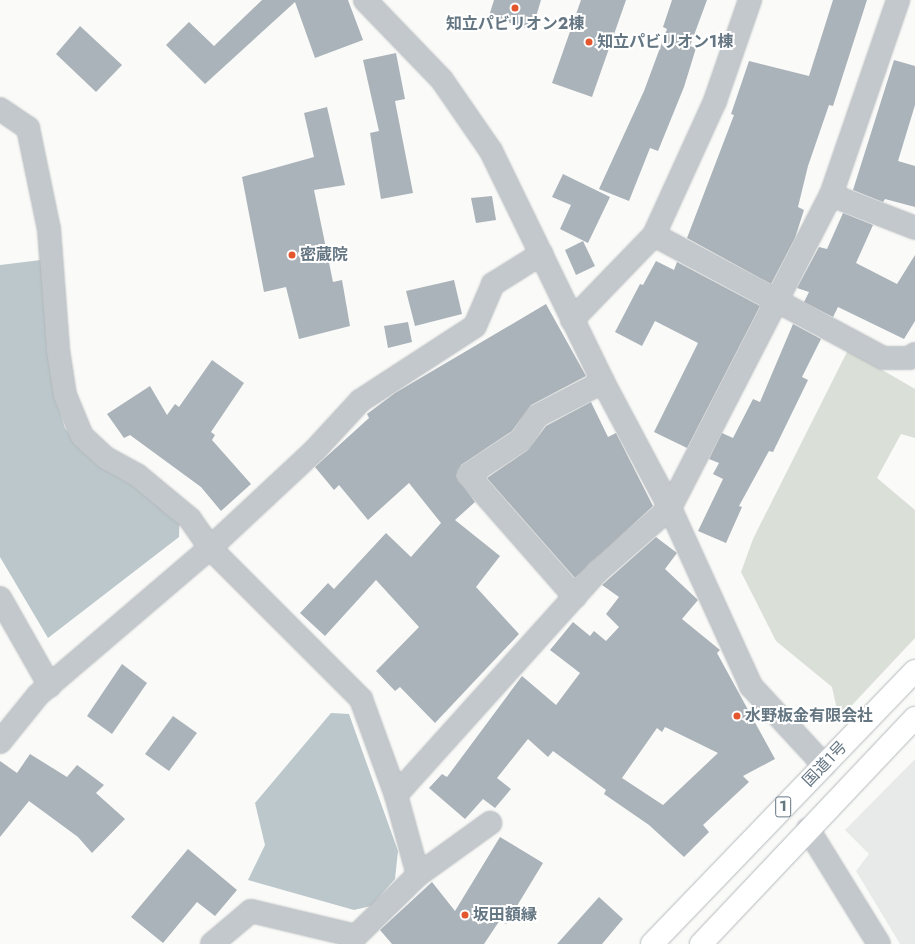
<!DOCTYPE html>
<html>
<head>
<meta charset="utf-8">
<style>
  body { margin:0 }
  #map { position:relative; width:915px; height:944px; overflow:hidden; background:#fafaf8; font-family:Jost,"Noto Sans JP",sans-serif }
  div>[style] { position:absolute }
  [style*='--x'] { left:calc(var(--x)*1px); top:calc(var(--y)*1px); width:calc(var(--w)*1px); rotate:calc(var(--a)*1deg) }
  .built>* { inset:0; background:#e8e9e9 }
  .green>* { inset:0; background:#dadfd7 }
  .water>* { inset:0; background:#bbc7cb }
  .building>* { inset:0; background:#aab3b9 }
  .roads { filter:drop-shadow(0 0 1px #b4b9bd) drop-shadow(0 0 1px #b4b9bd) }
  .minor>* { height:22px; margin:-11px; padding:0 11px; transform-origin:11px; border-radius:11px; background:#c3c8cc }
  .highway>* { height:22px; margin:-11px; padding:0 11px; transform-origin:11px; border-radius:11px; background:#fff }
  .dots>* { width:11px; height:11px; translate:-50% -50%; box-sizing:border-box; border:2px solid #fff; border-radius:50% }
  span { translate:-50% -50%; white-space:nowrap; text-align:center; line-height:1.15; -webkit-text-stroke:4px #fff; paint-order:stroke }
  .shield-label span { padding:1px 3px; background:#fff; border:1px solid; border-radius:3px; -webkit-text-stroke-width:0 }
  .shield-label { font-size:15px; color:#657683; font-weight:700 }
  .poi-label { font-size:16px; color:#657683; font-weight:700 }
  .left { translate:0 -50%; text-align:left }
  .street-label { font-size:16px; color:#657683 }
</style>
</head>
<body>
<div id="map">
  <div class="built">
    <i style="clip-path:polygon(915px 759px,915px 944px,900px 944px,856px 871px,869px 854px,845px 830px)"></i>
  </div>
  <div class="green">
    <i style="clip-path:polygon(848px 350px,915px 389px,915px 438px,901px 434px,877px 478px,915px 510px,915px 638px,839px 719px,832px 687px,776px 641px,741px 572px,753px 539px)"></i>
  </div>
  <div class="water">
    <i style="clip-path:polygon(41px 260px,54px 394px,65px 428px,83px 452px,109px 472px,180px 506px,179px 537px,48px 638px,0 557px,0 265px)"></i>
    <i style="clip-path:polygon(331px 713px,349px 714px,398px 851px,395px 879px,371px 906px,354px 910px,248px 880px,265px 845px,255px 803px)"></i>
  </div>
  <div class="building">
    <i style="clip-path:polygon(262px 0,348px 0,363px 40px,315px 58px,295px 2px,205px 84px,166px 45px,189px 22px,214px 46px)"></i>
    <i style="clip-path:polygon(494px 0,541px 0,532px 30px,489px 16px)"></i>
    <i style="clip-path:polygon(581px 0,626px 0,592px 97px,552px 83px)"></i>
    <i style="clip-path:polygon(672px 0,707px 0,690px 46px,696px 48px,684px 87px,658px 151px,650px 148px,629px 201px,599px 189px,644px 91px,667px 29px,663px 27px)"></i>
    <i style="clip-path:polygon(833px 0,867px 0,833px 106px,829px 105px,808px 166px,798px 207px,804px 210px,795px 238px,771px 284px,687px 238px,734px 115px,731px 114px,749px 61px,809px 76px)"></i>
    <i style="clip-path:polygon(80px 26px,122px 65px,96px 92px,56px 54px)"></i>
    <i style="clip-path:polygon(396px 53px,405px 99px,395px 101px,413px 193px,381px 199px,370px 133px,379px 131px,363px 60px)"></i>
    <i style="clip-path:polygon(894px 60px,915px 66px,915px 105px,898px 161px,915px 166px,915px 207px,885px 199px,883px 202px,853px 190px)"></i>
    <i style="clip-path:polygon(327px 107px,345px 185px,314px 190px,333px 282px,342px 280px,350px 326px,299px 339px,286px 287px,264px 292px,242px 177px,314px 157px,304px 113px)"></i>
    <i style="clip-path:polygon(563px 174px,610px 197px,588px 243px,560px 229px,571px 205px,552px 197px)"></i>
    <i style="clip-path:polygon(492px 196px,496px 220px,476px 223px,471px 198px)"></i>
    <i style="clip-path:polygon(843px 213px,873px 225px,856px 263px,897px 284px,915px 255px,915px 321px,904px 339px,838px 307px,833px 317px,804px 302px,809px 292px,797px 288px,819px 247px,827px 249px)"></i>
    <i style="clip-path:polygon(583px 241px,595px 266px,576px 275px,565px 250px)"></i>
    <i style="clip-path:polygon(656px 261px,674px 270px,677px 262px,760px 306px,687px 448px,654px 432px,698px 343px,655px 321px,642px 346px,615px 332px,640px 284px,643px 285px)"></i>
    <i style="clip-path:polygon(454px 280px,462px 314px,415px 326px,406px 291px)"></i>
    <i style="clip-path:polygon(546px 304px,586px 376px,531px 405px,512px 431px,461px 465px,456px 476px,475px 502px,455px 520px,500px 556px,476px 587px,519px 634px,435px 723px,400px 687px,395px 691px,376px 671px,419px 627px,376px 580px,325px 636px,300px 613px,328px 583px,334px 589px,386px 533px,411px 557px,441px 523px,409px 483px,368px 520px,339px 485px,334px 490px,315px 467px,369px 418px,367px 414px,395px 393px)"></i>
    <i style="clip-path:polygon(408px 322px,412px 342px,388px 348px,384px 326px)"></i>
    <i style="clip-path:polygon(793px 324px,821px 339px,802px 377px,808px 380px,773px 452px,769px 451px,739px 506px,742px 507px,726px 543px,698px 531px,723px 479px,713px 474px,719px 463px,709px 459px,722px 433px,733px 438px,753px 399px,760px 402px)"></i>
    <i style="clip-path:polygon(212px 360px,244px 383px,211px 432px,215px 435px,212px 440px,251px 484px,221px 511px,201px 487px,130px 435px,124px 438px,107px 414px,150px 386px,167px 415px,175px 404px,179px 407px)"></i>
    <i style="clip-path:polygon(591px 402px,608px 437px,616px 433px,653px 506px,575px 578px,487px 478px,528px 450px,546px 426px)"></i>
    <i style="clip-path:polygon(evenodd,656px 537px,677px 553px,665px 569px,698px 600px,682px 619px,720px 650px,717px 653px,775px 759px,743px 776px,749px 782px,703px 825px,709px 832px,684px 857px,649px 825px,604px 794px,606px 790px,553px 751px,548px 757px,528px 739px,497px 778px,511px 789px,495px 808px,483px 799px,465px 819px,429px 788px,442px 774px,447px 777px,522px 676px,556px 705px,580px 673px,550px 650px,573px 622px,590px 636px,594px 631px,606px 641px,619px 627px,606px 614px,619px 597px,602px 585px,656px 537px,665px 727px,718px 753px,663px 805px,622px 778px,657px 728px,662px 732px,665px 727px)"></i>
    <i style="clip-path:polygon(122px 664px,147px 683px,112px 734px,87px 716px)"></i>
    <i style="clip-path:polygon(173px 716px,197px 733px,169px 771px,145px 754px)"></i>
    <i style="clip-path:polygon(30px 754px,67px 777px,77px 765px,104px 785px,96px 793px,125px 819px,92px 853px,78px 837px,29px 801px,0 837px,0 761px,17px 773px)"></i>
    <i style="clip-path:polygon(500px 837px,543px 863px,506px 924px,500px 920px,484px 944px,392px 944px,380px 930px,432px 882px,455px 911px)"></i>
    <i style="clip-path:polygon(188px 849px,237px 890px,215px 916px,197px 902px,163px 943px,131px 917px)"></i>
    <i style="clip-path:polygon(599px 897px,623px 919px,602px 944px,557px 944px)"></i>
  </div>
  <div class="roads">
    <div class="minor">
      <i style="--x:365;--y:0;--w:111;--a:46.1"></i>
      <i style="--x:442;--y:80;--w:86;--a:55.4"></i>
      <i style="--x:491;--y:151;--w:257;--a:64.1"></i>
      <i style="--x:603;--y:382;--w:143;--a:62"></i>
      <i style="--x:670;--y:508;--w:196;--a:65.5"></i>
      <i style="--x:751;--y:686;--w:108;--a:47.3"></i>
      <i style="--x:0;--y:109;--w:34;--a:34"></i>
      <i style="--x:28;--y:128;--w:103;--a:78.3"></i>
      <i style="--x:49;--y:229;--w:121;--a:85.7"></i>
      <i style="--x:58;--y:350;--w:46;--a:81.2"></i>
      <i style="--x:65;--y:395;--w:44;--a:67.5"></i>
      <i style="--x:82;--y:436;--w:33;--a:43"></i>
      <i style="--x:106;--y:458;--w:35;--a:29"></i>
      <i style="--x:137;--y:475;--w:69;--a:39.7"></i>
      <i style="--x:190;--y:519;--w:35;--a:55"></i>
      <i style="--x:210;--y:548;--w:144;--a:-43"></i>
      <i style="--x:315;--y:450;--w:67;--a:-47.4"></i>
      <i style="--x:360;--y:401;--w:137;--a:-33.1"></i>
      <i style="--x:475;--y:326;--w:46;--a:-66.8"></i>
      <i style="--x:493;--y:284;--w:57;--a:-32"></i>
      <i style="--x:831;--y:195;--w:90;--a:21.4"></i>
      <i style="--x:654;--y:235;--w:260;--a:28.2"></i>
      <i style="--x:883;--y:358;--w:26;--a:0"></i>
      <i style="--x:909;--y:358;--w:7;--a:-34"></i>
      <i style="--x:572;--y:320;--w:118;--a:-46"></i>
      <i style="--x:654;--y:235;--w:147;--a:-65.5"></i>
      <i style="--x:715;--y:101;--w:107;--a:-70.9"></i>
      <i style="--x:575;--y:597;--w:162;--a:-131.3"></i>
      <i style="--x:468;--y:475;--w:64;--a:-33.4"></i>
      <i style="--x:521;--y:440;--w:29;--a:-56"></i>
      <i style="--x:537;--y:416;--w:74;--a:-27.3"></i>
      <i style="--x:0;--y:598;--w:101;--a:60.4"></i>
      <i style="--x:0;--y:742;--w:60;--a:-51"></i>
      <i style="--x:38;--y:695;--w:226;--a:-40.5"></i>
      <i style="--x:210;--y:548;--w:214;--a:45"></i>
      <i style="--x:361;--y:699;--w:102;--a:70"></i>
      <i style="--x:396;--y:795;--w:83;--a:74.6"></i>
      <i style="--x:418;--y:875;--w:87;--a:135.5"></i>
      <i style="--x:356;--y:936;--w:108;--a:-166.6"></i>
      <i style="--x:251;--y:911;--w:51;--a:139.8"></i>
      <i style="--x:396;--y:795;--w:302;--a:-48"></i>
      <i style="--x:598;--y:571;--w:96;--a:-41.2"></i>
      <i style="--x:670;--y:508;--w:352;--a:-62.8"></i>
      <i style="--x:831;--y:195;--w:206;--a:-71"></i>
      <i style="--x:808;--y:829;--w:135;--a:58.3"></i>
      <i style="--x:418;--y:875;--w:89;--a:-35.8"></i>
    </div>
    <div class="highway">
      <i style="--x:652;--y:944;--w:379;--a:-46.1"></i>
      <i style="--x:701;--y:944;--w:311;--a:-46.6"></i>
    </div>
  </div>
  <div class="dots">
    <i style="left:515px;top:8px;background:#e4572e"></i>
    <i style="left:589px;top:42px;background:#e4572e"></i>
    <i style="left:292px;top:255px;background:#e4572e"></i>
    <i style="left:737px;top:716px;background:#e4572e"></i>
    <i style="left:465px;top:915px;background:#e4572e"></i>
  </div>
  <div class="shield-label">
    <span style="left:783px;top:807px">1</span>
  </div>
  <div class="poi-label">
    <span style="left:515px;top:24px">知立パビリオン2棟</span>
    <span class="left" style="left:597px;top:42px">知立パビリオン1棟</span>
    <span class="left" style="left:300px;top:255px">密蔵院</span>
    <span class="left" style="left:745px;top:716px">水野板金有限会社</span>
    <span class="left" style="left:473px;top:915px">坂田額縁</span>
  </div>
  <div class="street-label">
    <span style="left:825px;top:764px;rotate:-46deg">国道1号</span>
  </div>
</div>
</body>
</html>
